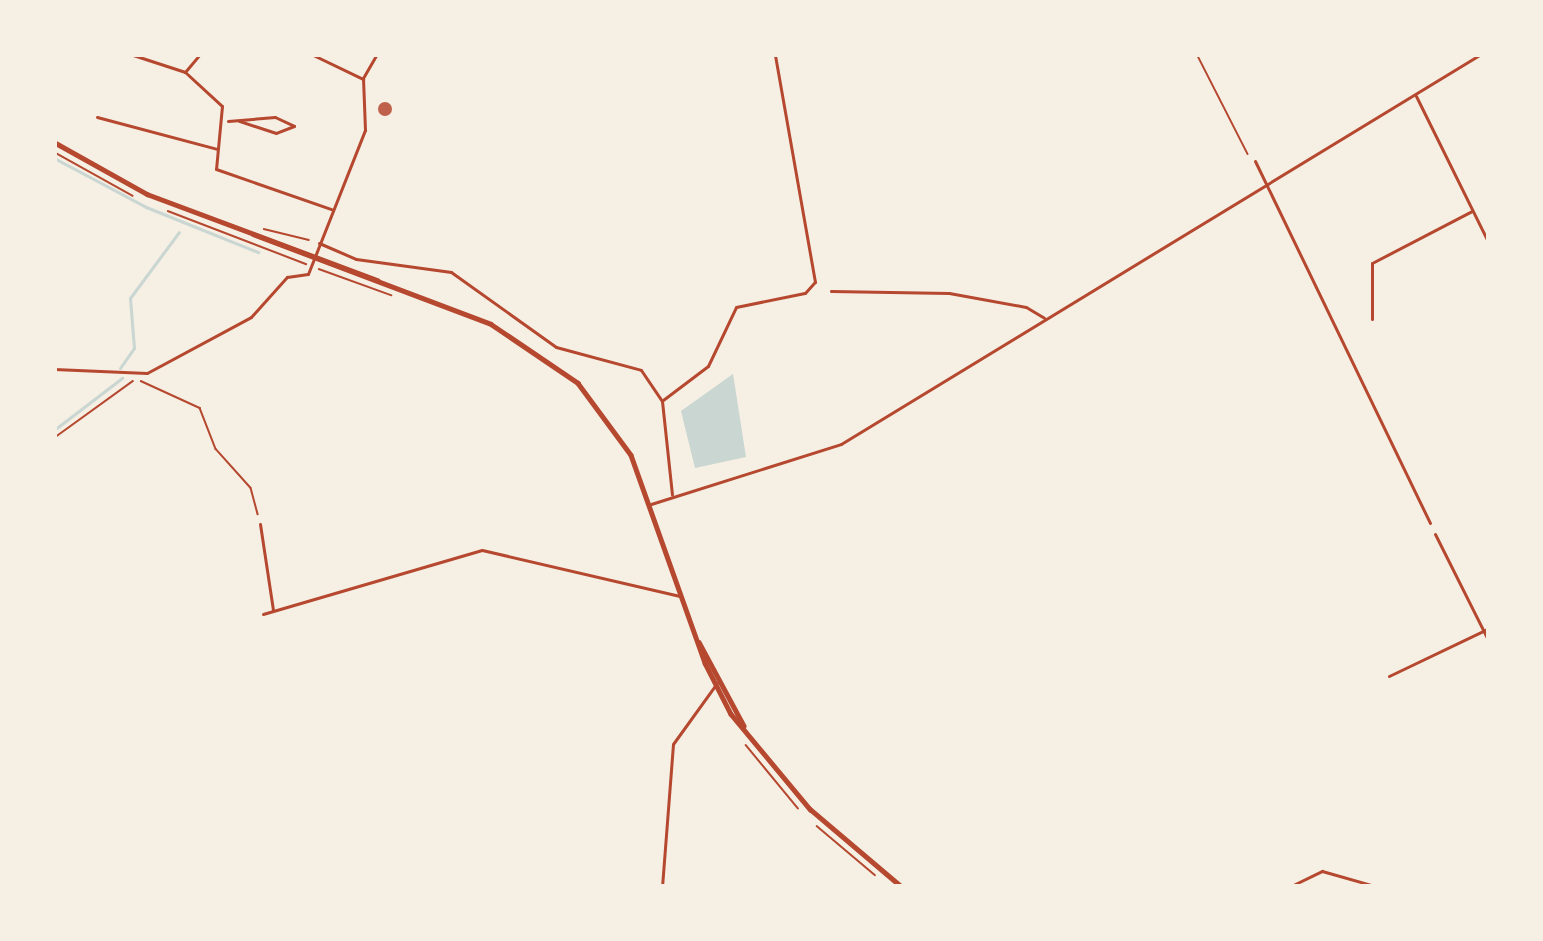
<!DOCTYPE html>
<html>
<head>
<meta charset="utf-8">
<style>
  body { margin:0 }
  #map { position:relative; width:1543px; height:941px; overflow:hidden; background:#f6efe4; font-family:Raleway,sans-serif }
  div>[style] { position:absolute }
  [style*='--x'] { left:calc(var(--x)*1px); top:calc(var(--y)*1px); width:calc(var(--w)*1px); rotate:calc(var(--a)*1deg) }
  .water>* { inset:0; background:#c9d6d2 }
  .stream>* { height:3px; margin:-1.5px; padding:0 1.5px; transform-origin:1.5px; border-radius:1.5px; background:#c9d6d2 }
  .building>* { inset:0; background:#bf614a }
  .round { border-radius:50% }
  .path>* { height:1.5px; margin:-0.75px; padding:0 0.75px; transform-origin:0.75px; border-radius:0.75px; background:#b5482f }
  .minor>* { height:3px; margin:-1.5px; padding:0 1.5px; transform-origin:1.5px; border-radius:1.5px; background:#b5482f }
  .secondary>* { height:4.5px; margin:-2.25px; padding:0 2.25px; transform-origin:2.25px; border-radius:2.25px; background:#b5482f }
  span { translate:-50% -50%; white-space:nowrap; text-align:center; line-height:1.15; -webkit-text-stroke:10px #f6efe4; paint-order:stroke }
  .frame { position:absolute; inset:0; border:57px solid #f6efe4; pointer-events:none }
</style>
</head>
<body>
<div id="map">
  <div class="water">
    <i style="clip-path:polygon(733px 374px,746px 457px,695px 468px,681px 411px)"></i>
  </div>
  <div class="stream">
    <i style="--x:54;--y:158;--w:104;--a:28"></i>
    <i style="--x:146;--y:207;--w:121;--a:21.9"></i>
    <i style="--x:120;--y:368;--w:24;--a:-55"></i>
    <i style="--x:134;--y:348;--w:50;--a:-94.6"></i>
    <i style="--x:130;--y:298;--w:82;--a:-53.4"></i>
    <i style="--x:54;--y:430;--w:86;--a:-37.4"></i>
  </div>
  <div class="building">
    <i class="round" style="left:378px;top:102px;width:14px;height:14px"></i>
  </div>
  <div class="path">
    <i style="--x:1197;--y:54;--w:112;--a:63"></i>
    <i style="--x:54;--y:152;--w:90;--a:29.1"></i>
    <i style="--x:168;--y:211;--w:148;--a:21"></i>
    <i style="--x:264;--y:229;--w:46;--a:13.7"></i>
    <i style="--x:319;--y:269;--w:77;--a:19.9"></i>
    <i style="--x:141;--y:381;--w:65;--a:24.6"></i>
    <i style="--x:200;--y:408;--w:44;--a:68.7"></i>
    <i style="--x:216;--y:449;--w:52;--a:48.1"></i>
    <i style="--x:251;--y:488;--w:27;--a:75"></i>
    <i style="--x:54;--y:438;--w:97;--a:-35.8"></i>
    <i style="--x:746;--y:745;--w:82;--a:50.5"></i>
    <i style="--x:817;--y:826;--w:76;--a:40.2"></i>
  </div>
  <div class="minor">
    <i style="--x:130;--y:54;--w:58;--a:18.1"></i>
    <i style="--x:185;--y:72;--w:23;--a:-50"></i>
    <i style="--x:311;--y:54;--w:58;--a:25.7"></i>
    <i style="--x:185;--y:72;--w:50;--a:42.6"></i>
    <i style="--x:222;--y:106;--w:63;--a:95.4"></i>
    <i style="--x:216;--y:169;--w:122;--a:19.2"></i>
    <i style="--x:363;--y:78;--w:28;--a:-60"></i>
    <i style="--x:1416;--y:96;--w:165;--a:63.7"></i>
    <i style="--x:97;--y:117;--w:124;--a:14.9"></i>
    <i style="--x:228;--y:121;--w:47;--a:-4.9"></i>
    <i style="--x:275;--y:117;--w:21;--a:25"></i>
    <i style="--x:294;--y:126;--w:19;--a:159"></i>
    <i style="--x:276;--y:133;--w:39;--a:-162"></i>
    <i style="--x:1255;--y:161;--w:402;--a:64.2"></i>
    <i style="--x:319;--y:243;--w:40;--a:23.4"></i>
    <i style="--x:356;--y:259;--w:96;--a:7.8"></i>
    <i style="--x:451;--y:272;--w:129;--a:35.5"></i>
    <i style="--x:556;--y:347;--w:88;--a:15.1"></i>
    <i style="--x:641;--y:370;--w:37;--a:56"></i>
    <i style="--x:662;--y:401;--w:94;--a:83.9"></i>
    <i style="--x:831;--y:291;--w:118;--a:1"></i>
    <i style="--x:949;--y:293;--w:78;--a:10.3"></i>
    <i style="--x:1026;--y:307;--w:21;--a:31"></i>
    <i style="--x:1372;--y:319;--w:56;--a:-90"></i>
    <i style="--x:1372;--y:263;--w:113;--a:-27.5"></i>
    <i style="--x:54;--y:369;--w:93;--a:2.5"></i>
    <i style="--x:147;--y:373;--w:118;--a:-28.3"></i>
    <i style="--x:251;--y:317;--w:54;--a:-48"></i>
    <i style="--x:287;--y:277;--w:21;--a:-8"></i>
    <i style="--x:308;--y:274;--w:155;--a:-68.4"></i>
    <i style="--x:365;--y:130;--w:51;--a:-92.2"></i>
    <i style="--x:663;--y:400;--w:56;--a:-37.1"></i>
    <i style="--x:708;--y:366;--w:65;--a:-64.6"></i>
    <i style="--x:736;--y:307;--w:70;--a:-11.5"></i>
    <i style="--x:805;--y:293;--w:15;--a:-48"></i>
    <i style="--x:815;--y:282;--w:231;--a:-100"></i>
    <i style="--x:651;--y:504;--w:199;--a:-17.5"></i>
    <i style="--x:841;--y:444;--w:749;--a:-31.36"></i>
    <i style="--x:260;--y:524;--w:87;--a:81.4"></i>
    <i style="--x:1435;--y:534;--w:121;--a:63.4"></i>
    <i style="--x:263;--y:614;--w:228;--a:-16.3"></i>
    <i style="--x:482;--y:550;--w:203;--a:13.1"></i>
    <i style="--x:1389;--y:676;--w:111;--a:-25.6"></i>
    <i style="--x:662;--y:887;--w:143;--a:-85.6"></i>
    <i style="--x:673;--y:744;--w:75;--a:-54.2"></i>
    <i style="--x:1289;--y:887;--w:37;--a:-26"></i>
    <i style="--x:1322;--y:871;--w:58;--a:15.9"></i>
  </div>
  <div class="secondary">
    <i style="--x:54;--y:142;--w:107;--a:29.2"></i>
    <i style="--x:147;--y:194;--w:246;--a:20.5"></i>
    <i style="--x:253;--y:234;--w:254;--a:20.7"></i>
    <i style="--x:491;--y:324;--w:105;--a:34.1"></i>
    <i style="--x:578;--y:383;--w:89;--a:53.6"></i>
    <i style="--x:631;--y:455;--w:221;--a:70.4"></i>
    <i style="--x:705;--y:663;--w:57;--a:63"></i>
    <i style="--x:731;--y:714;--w:124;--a:50.3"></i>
    <i style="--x:810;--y:809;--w:121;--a:40.3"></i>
    <i style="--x:699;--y:642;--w:95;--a:61.8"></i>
  </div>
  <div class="frame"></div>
</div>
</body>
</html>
